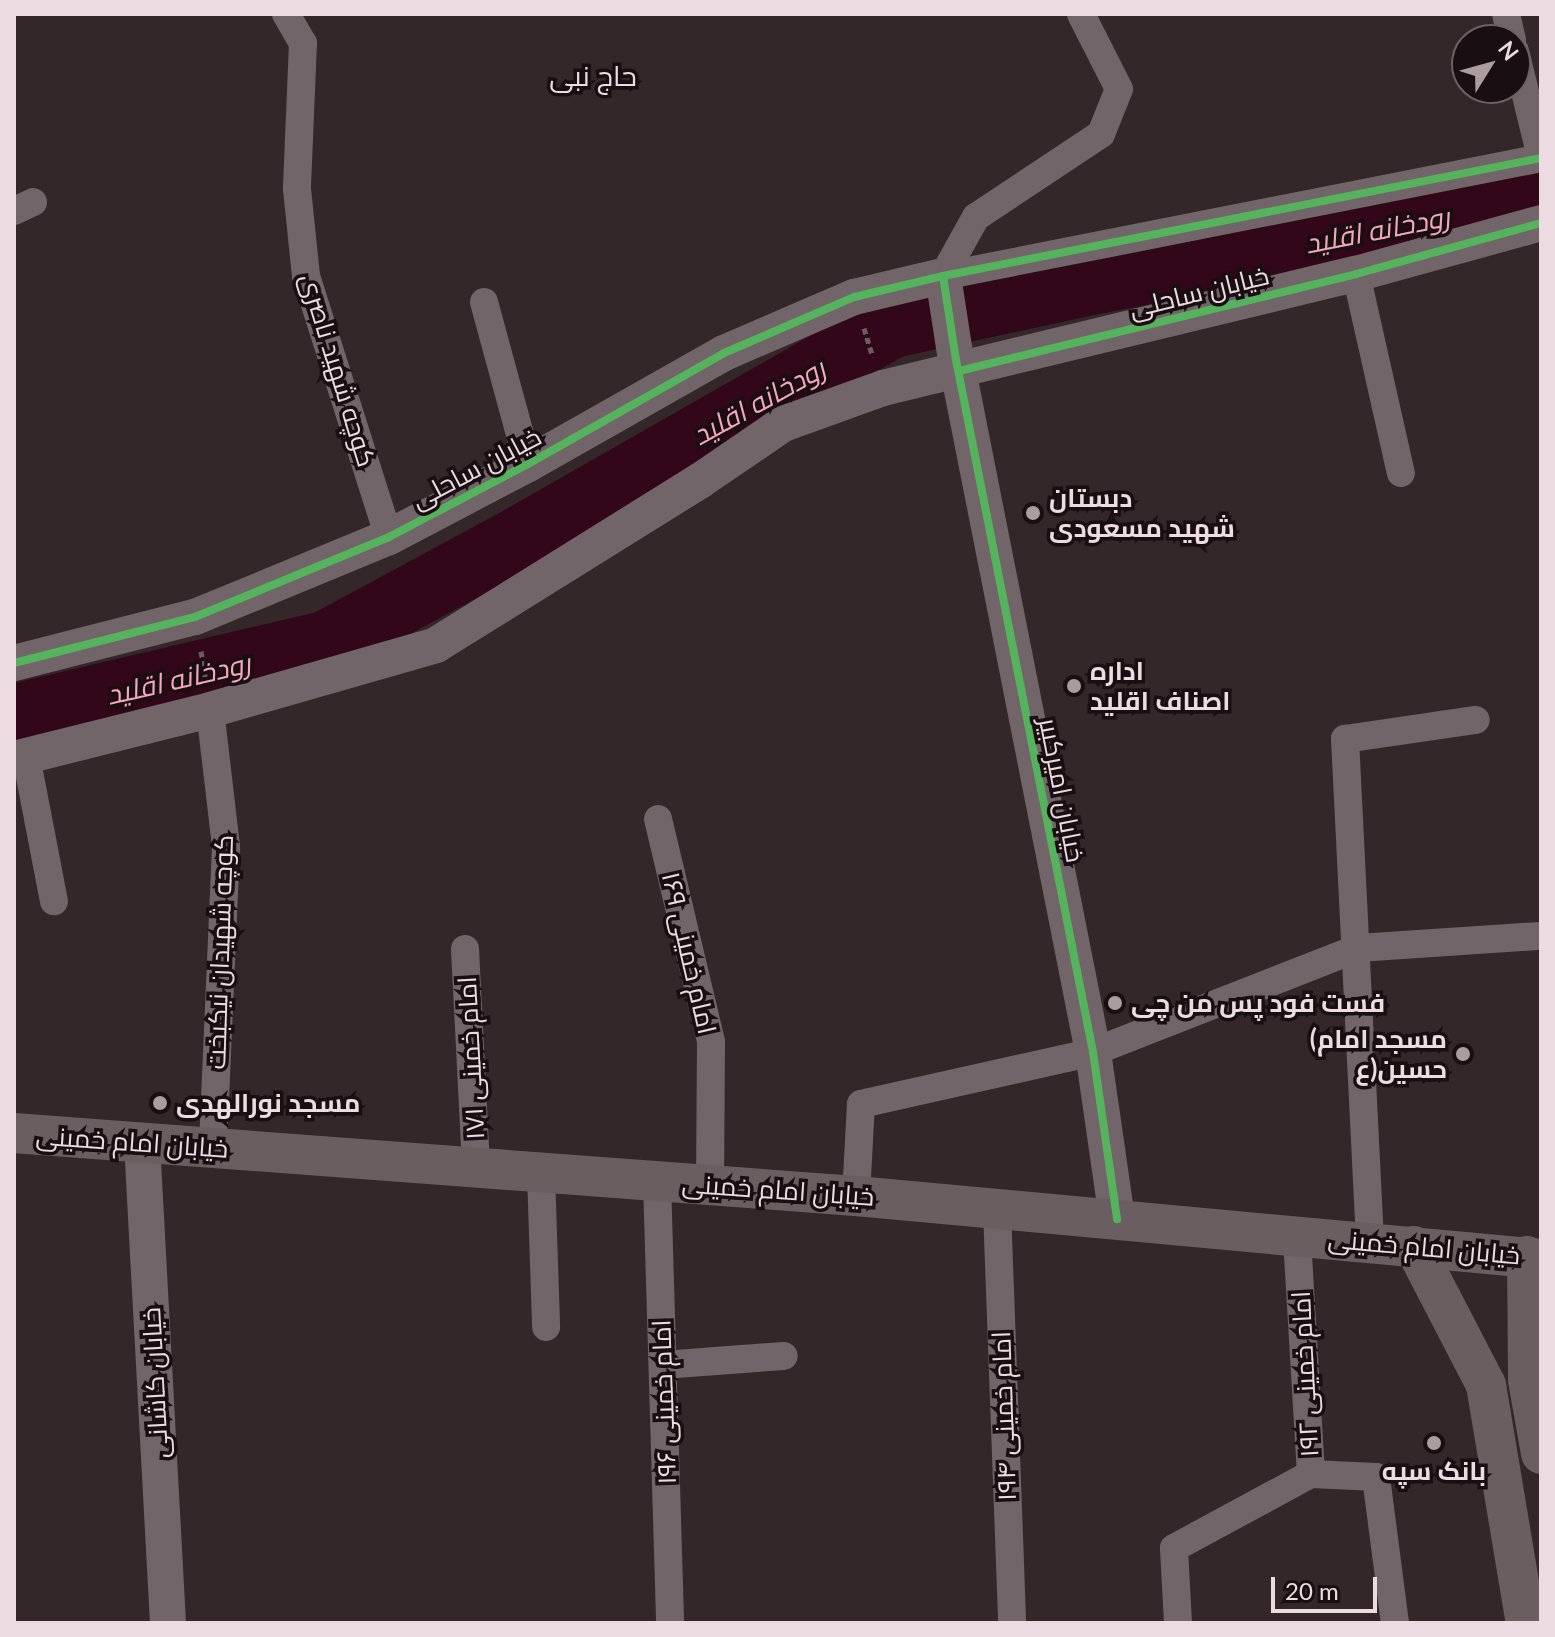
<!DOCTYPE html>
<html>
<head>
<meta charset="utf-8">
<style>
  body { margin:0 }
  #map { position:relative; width:1555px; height:1637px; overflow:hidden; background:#33272a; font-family:Lato,Cairo,sans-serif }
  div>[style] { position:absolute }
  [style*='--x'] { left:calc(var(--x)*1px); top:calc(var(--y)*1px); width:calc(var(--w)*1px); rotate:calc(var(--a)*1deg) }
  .river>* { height:64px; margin:-32px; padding:0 32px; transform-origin:32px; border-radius:32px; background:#33071a }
  .path>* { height:5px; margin-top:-2.5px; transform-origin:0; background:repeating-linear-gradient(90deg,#695f61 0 6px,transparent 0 10px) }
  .minor>* { height:28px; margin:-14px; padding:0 14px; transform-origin:14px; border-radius:14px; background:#716569 }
  .tertiary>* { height:36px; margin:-18px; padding:0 18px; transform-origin:18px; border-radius:18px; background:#716569 }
  .secondary>* { height:40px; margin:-20px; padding:0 20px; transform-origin:20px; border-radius:20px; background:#6a5e61 }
  .cycleway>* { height:8px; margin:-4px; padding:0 4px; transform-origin:4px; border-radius:4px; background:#56b35d }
  .dots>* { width:22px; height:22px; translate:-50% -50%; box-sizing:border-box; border:4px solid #190e11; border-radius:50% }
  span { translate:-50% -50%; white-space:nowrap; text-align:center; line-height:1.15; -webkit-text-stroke:7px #190e11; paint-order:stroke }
  .street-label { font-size:26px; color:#ecdbe0 }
  .poi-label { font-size:26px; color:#ecdbe0; font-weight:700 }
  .left { translate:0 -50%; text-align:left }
  .right { translate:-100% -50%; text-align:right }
  .neighbourhood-label { font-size:28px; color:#ecdbe0 }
  .water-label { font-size:28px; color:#f8a6bf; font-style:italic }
  .frame { position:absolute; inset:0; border:16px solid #ecdbe0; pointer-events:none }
  .north { position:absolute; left:1451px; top:24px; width:80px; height:80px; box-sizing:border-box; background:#190e11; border:2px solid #6d6064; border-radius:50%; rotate:53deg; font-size:22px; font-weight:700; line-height:32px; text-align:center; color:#ecdbe0 }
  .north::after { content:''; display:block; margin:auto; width:28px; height:36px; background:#ab9ca0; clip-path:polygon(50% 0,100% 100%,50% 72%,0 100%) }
  .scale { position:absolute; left:1271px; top:1577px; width:106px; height:36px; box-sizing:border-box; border:4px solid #ecdbe0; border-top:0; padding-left:10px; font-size:24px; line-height:28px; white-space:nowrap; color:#ecdbe0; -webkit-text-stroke:6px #190e11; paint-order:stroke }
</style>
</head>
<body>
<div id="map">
  <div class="river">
    <i style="--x:14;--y:716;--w:320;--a:-13.2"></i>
    <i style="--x:326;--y:643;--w:221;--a:-28.4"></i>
    <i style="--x:520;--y:538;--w:428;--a:-29.7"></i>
    <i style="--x:892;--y:326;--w:214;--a:-12.2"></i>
    <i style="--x:1101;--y:281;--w:392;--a:-10.7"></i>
    <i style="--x:1486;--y:208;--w:57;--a:-16.2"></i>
  </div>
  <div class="path">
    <i style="--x:864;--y:328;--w:30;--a:73"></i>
    <i style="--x:201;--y:651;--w:26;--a:81"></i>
  </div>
  <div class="minor">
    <i style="--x:286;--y:14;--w:34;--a:60"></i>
    <i style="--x:303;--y:43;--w:146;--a:92.4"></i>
    <i style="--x:297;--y:189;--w:87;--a:84.1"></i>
    <i style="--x:306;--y:276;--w:274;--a:72.4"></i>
    <i style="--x:1506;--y:14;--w:27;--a:77"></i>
    <i style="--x:1515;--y:51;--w:109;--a:76.2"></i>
    <i style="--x:14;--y:211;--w:21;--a:-25"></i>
    <i style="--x:1356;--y:274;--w:204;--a:77.3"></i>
    <i style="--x:943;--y:276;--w:610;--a:-11.16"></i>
    <i style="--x:943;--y:276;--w:68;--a:-60.8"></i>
    <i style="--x:976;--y:217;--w:150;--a:-33.6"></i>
    <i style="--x:1101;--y:134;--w:48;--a:-68.2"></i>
    <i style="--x:1119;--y:89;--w:84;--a:-116.9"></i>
    <i style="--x:484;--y:302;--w:168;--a:74.8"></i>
    <i style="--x:210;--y:710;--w:138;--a:83.3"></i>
    <i style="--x:226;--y:847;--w:301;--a:92.5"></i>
    <i style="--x:26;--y:756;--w:148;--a:79.1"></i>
    <i style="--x:658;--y:819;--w:229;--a:76.6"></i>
    <i style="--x:711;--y:1042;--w:143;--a:90.4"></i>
    <i style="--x:465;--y:949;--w:219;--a:87.1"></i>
    <i style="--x:541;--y:1173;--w:154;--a:88.1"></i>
    <i style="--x:657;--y:1181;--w:442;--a:88.3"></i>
    <i style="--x:856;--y:1196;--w:92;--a:-86.9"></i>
    <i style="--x:861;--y:1104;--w:238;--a:-12.6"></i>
    <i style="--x:1093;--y:1052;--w:285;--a:-21.4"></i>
    <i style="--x:1358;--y:948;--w:183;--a:-3.8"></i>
    <i style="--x:997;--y:1209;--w:414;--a:87.9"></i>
    <i style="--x:1370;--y:1241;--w:503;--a:-92.85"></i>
    <i style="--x:1345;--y:739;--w:132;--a:-8.3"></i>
    <i style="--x:663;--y:1365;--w:121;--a:-4.3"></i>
    <i style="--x:1311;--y:1474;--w:65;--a:2.6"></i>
    <i style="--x:1376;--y:1477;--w:147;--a:82.6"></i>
    <i style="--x:1178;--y:1623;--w:75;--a:-93.1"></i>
    <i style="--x:1174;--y:1548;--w:156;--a:-28.4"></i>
    <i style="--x:1311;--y:1474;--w:239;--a:-93.4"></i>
  </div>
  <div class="tertiary">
    <i style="--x:14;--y:663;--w:187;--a:-14.3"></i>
    <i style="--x:195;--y:617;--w:210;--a:-22.4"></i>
    <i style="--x:389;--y:537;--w:157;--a:-27.7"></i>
    <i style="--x:528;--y:464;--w:225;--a:-29.5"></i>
    <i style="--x:724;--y:353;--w:142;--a:-23.3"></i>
    <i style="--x:854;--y:297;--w:91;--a:-13.3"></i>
    <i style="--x:943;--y:276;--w:85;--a:81.2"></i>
    <i style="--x:956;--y:360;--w:705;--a:78.8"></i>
    <i style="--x:1093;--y:1052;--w:169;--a:81.8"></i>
    <i style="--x:14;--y:759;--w:202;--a:-14"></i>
    <i style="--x:210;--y:710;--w:235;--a:-16"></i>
    <i style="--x:436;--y:645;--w:312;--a:-31.9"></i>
    <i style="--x:701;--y:480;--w:99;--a:-34.3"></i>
    <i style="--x:783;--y:424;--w:106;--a:-19.8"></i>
    <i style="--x:883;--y:388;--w:487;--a:-13.6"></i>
    <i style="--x:1356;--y:274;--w:192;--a:-15.4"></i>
    <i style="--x:142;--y:1143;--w:481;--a:86.9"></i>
  </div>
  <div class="secondary">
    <i style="--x:14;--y:1133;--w:844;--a:4.28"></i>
    <i style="--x:856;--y:1196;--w:688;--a:5.25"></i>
    <i style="--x:1414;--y:1246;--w:157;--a:62.6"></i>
    <i style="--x:1486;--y:1385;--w:241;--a:80.5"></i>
    <i style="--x:1527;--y:1256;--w:124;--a:89.5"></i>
    <i style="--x:1528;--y:1380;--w:75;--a:80"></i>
  </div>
  <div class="cycleway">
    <i style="--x:943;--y:276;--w:85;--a:81.2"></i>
    <i style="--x:956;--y:360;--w:705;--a:78.8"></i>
    <i style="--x:1093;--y:1052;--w:169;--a:81.8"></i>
    <i style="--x:959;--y:371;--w:409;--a:-13.7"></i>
    <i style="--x:1356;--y:274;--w:192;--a:-15.4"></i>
    <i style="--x:14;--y:663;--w:187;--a:-14.3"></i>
    <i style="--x:195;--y:617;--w:210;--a:-22.4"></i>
    <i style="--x:389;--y:537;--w:157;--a:-27.7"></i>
    <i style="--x:528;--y:464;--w:225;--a:-29.5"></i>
    <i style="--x:724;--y:353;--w:142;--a:-23.3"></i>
    <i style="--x:854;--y:297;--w:91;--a:-13.3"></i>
    <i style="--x:943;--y:276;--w:610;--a:-11.16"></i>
  </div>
  <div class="dots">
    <i style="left:1033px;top:513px;background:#ab9ca0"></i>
    <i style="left:1074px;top:686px;background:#ab9ca0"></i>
    <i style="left:1115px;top:1003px;background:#ab9ca0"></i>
    <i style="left:1463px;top:1054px;background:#ab9ca0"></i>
    <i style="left:160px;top:1103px;background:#ab9ca0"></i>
    <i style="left:1434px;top:1443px;background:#ab9ca0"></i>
  </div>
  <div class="street-label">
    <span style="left:1199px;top:292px;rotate:-14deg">خیابان ساحلی</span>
    <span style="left:338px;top:370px;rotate:73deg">کوچه شهید ناصری</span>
    <span style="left:476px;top:468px;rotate:-28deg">خیابان ساحلی</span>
    <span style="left:1062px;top:790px;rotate:79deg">خیابان امیرکبیر</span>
    <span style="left:220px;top:952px;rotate:-88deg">کوچه شهیدان نیکبخت</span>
    <span style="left:689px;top:953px;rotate:77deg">امام خمینی ۱۶۹</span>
    <span style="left:471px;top:1058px;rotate:-93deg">امام خمینی ۱۷۱</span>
    <span style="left:132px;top:1142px;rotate:4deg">خیابان امام خمینی</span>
    <span style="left:778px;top:1190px;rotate:4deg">خیابان امام خمینی</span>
    <span style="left:1424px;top:1247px;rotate:5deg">خیابان امام خمینی</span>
    <span style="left:1305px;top:1374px;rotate:-93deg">امام خمینی ۱۹۲</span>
    <span style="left:155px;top:1383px;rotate:-93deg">خیابان کاشانی</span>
    <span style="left:664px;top:1402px;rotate:-92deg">امام خمینی ۱۹۶</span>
    <span style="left:1004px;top:1416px;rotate:-92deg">امام خمینی ۱۹۴</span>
  </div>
  <div class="poi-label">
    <span class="left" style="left:1049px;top:513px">دبستان<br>شهید مسعودی</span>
    <span class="left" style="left:1090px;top:686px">اداره<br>اصناف اقلید</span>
    <span class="left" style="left:1131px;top:1003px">فست فود پس من چی</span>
    <span class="right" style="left:1447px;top:1054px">(مسجد امام<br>حسین(ع</span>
    <span class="left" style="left:176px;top:1103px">مسجد نورالهدی</span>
    <span style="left:1434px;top:1471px">بانک سپه</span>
  </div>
  <div class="neighbourhood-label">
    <span style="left:593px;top:75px">حاج نبی</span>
  </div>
  <div class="water-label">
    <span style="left:1377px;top:229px;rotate:-11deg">رودخانه اقلید</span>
    <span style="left:758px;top:401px;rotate:-29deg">رودخانه اقلید</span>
    <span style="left:178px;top:678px;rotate:-13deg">رودخانه اقلید</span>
  </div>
  <div class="frame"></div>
  <div class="north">N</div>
  <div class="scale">20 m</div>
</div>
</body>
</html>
